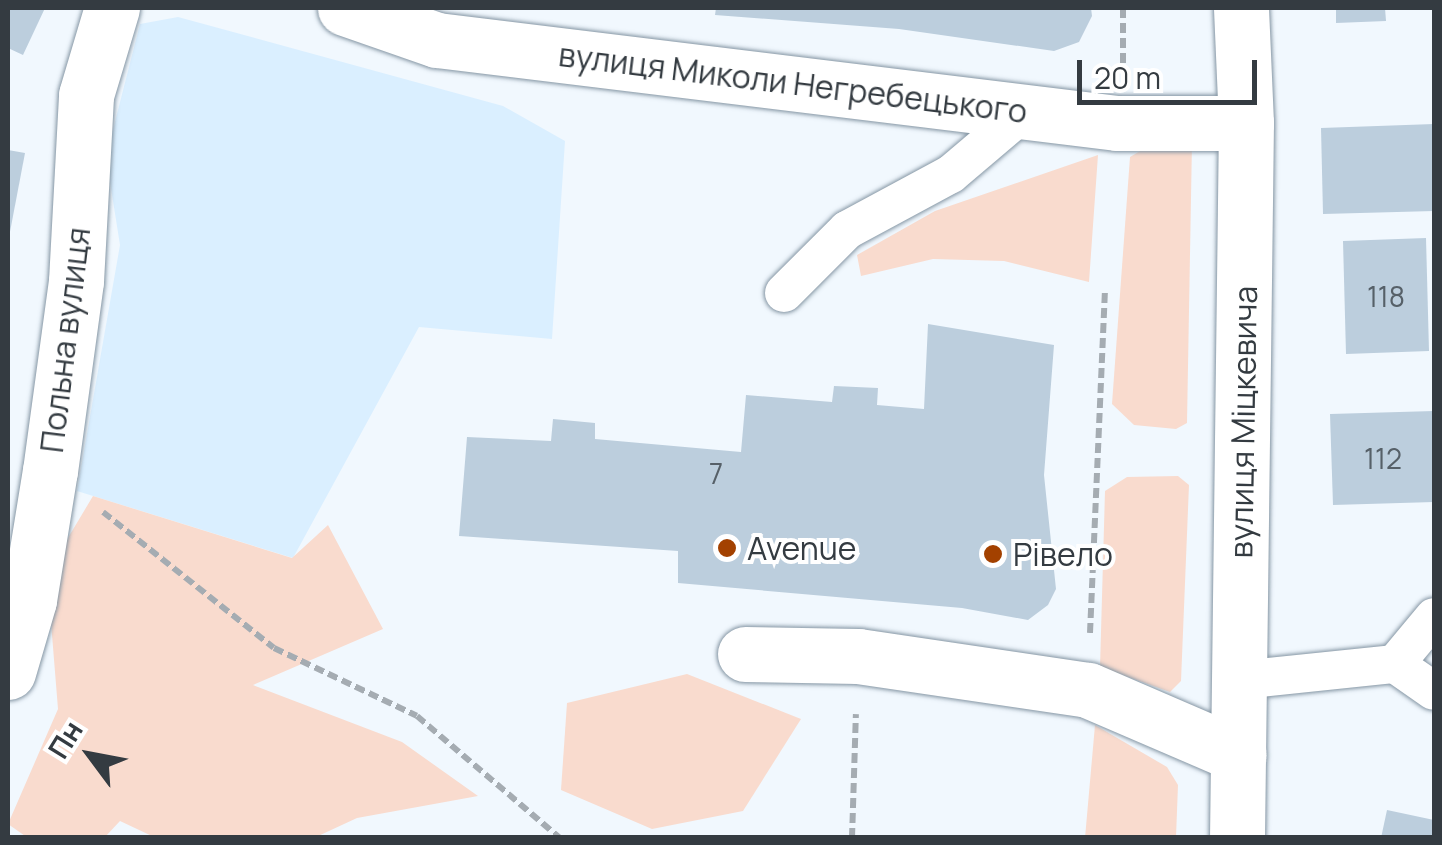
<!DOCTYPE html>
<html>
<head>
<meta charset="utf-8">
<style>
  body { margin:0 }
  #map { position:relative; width:1442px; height:845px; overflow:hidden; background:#f1f8fe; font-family:Manrope,sans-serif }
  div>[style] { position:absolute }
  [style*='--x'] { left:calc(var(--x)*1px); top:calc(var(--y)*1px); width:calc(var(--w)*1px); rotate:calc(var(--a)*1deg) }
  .built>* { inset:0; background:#daefff }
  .green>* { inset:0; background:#f9dbce }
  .building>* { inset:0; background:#bccedd }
  .path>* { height:6px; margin-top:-3px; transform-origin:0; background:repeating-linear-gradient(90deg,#a5acb2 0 10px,transparent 0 15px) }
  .roads { filter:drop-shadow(0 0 2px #8596a4) drop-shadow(0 0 2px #8596a4) }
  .service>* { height:38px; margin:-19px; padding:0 19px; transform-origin:19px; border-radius:19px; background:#fff }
  .minor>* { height:55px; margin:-27.5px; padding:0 27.5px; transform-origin:27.5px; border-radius:27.5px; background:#fff }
  .primary>* { height:55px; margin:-27.5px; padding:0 27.5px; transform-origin:27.5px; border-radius:27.5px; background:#fff }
  .dots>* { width:28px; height:28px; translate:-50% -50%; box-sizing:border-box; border:5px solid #fff; border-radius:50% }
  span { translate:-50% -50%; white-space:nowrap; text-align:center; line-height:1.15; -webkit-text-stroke:8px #fff; paint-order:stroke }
  .number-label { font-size:28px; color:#566068 }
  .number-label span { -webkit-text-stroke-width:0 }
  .street-label { font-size:32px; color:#343b41 }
  .poi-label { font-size:32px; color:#343b41 }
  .left { translate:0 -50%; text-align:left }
  .frame { position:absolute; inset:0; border:10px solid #343b41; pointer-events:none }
  .north { position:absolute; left:40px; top:705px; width:100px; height:100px; -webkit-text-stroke:8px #fff; paint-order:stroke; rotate:302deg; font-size:28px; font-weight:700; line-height:40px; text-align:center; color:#343b41 }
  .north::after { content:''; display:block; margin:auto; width:35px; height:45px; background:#343b41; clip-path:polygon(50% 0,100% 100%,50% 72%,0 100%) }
  .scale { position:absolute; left:1077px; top:60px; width:180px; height:45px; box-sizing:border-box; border:5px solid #343b41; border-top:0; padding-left:12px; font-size:30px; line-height:35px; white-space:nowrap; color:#343b41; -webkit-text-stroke:8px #fff; paint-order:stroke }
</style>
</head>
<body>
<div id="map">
  <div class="built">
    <i style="clip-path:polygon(178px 17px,503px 106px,565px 141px,552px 339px,419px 327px,293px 558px,77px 491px,120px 245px,106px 157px,140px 24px)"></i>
  </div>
  <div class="green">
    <i style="clip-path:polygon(1192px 142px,1187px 423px,1176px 429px,1134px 425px,1112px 404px,1130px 157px,1152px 144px)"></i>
    <i style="clip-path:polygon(1098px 155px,1089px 282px,1004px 261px,933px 259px,861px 276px,857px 255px,935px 211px)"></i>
    <i style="clip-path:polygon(1178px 476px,1189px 485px,1181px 681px,1170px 692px,1100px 667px,1105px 491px,1127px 477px)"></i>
    <i style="clip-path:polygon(93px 496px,292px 558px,328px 525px,383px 629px,253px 685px,402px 742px,478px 796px,357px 818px,316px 837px,154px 837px,120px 821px,105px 837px,28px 838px,8px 824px,58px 709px,47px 573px)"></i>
    <i style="clip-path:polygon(687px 674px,801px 719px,743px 811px,652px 829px,561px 790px,567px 703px)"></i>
    <i style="clip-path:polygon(1095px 725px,1167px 767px,1178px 785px,1176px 837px,1085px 838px)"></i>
  </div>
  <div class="building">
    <i style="clip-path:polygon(8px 8px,45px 8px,23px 55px,8px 48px)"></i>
    <i style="clip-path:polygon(716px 8px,1091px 8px,1092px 16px,1079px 42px,1054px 51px,899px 29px,715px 15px)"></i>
    <i style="clip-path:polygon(1336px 8px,1385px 8px,1386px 21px,1336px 23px)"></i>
    <i style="clip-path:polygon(1434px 124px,1434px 211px,1323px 214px,1321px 128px)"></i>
    <i style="clip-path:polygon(8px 150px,25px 153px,9px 237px,8px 237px)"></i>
    <i style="clip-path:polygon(1426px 238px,1429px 351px,1346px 354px,1343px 241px)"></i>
    <i style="clip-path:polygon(928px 324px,1054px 345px,1044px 475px,1056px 589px,1048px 605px,1028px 620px,962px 608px,678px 583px,678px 551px,459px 536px,467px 437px,551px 441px,553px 419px,595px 423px,595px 439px,741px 452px,746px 395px,832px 402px,834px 386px,878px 388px,877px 405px,924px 409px)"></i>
    <i style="clip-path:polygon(1434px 411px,1434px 502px,1333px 505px,1330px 414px)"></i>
    <i style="clip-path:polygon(1387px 810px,1434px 820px,1434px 838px,1381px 838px)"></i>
  </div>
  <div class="path">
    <i style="--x:1123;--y:8;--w:56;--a:90"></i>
    <i style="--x:103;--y:512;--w:218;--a:38.5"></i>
    <i style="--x:274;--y:648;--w:158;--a:25.4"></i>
    <i style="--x:417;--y:716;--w:188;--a:40.5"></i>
    <i style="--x:1090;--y:633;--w:343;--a:-87.5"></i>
    <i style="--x:852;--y:838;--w:124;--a:-88.2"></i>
  </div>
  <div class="roads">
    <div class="service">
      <i style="--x:784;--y:293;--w:89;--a:-45"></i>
      <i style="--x:847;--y:230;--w:118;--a:-28.3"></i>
      <i style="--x:951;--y:174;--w:96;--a:-40.3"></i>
      <i style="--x:1395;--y:664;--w:61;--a:-50.3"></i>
      <i style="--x:1240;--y:680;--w:156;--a:-5.9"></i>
      <i style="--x:1395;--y:664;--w:47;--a:34.7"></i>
    </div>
    <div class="minor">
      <i style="--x:345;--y:8;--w:97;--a:19.2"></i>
      <i style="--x:437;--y:40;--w:685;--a:6.96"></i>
      <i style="--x:1117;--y:123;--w:129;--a:0"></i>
      <i style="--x:745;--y:654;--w:113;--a:1"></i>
      <i style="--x:858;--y:656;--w:232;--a:8.4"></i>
      <i style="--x:1088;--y:690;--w:164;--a:23.3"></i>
      <i style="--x:8;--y:672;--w:75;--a:-73.7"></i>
      <i style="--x:29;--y:600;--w:131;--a:-80.8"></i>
      <i style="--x:50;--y:471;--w:192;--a:-82.2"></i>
      <i style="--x:76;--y:281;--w:186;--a:-86.9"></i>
      <i style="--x:86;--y:95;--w:91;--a:-73.4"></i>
    </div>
    <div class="primary">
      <i style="--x:1237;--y:838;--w:715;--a:-89.28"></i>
      <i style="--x:1246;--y:123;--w:115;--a:-92.5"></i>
    </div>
  </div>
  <div class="dots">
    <i style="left:727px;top:548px;background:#a34100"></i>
    <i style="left:993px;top:554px;background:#a34100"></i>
  </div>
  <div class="number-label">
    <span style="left:1386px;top:296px">118</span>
    <span style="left:1383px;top:458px">112</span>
    <span style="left:716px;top:473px">7</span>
  </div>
  <div class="street-label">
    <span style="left:793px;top:83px;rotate:7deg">вулиця Миколи Негребецького</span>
    <span style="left:65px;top:340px;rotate:-83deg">Польна вулиця</span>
    <span style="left:1243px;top:422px;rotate:-89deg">вулиця Міцкевича</span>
  </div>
  <div class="poi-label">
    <span class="left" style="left:747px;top:548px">Avenue</span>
    <span class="left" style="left:1013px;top:554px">Рівело</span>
  </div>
  <div class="frame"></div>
  <div class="north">Пн</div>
  <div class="scale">20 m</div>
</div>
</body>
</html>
